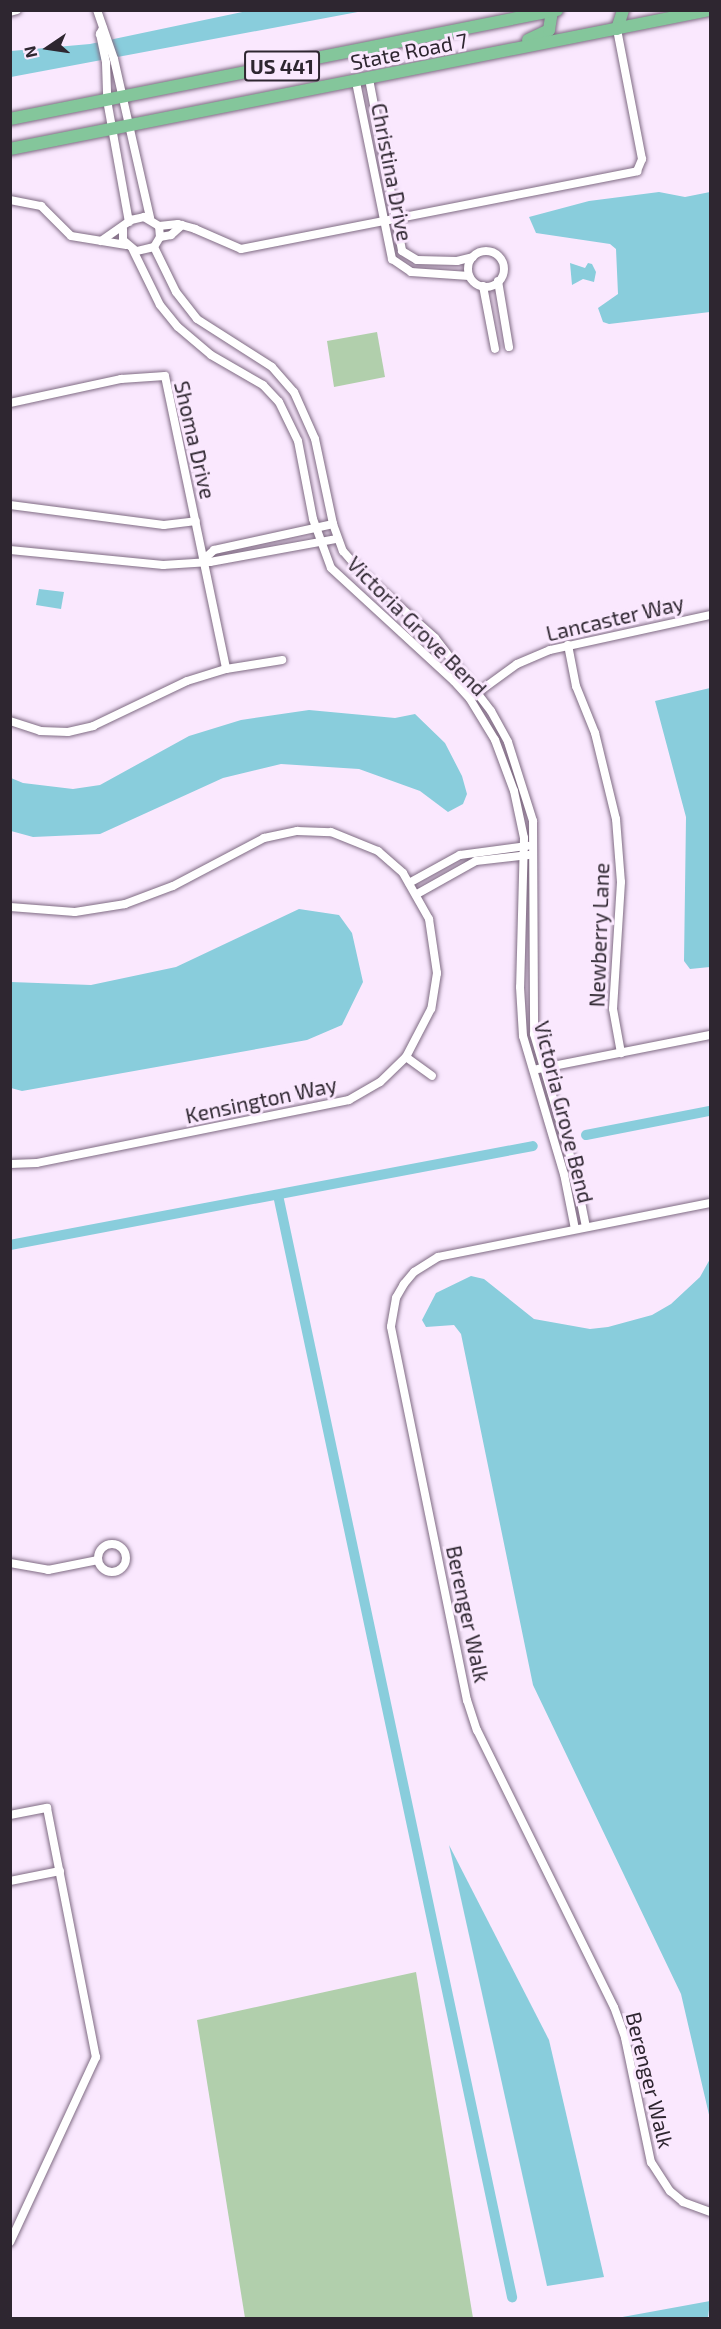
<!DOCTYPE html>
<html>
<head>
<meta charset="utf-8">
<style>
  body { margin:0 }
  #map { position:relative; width:721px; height:2329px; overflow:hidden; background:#fae8fe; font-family:"Exo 2",sans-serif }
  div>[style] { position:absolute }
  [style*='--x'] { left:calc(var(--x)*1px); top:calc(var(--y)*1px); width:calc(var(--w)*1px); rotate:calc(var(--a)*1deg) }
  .green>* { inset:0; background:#b1cfac }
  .water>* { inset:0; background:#89cddc }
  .canal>* { height:10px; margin:-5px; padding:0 5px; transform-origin:5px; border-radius:5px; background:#89cddc }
  .roads { filter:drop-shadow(0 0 2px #7f6b83) drop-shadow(0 0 2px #7f6b83) }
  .street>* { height:8px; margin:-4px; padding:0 4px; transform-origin:4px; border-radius:4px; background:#fff }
  .street>.ring { margin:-4px; padding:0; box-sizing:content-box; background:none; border:8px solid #fff; border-radius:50% }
  .primary>* { height:12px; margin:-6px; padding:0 6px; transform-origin:6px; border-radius:6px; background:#84c69b }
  span { translate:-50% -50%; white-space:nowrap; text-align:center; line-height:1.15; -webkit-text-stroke:6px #fae8fe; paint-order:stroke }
  .shield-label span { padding:2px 4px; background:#fae8fe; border:2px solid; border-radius:4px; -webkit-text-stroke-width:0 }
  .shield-label { font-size:20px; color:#2e2630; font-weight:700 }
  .street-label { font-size:21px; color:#2e2630 }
  .frame { position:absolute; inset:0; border:12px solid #2e2630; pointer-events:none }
  .north { position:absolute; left:18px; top:18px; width:60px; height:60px; -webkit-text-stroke:4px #fae8fe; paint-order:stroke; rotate:257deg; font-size:16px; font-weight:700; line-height:24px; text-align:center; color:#2e2630 }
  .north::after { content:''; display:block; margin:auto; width:21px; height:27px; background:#2e2630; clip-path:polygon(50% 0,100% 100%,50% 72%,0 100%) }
</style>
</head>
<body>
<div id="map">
  <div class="green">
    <i style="clip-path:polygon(377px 332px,385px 377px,334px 387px,327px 341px)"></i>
    <i style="clip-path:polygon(416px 1972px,473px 2318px,245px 2318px,197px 2020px)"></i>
  </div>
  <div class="water">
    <i style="clip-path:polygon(247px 11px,363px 11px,11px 77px,11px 51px,90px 44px)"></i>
    <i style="clip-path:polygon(659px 192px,685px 197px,710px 192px,710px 312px,609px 324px,603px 322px,598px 308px,618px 294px,616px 249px,610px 244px,536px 233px,529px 217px,589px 201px)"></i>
    <i style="clip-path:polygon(570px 263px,585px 268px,588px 263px,592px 264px,596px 272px,594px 282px,583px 279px,572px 285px)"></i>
    <i style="clip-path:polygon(39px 589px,64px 592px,61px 609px,36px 605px)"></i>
    <i style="clip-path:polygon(710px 688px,710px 967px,690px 969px,684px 961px,686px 817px,655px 701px)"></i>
    <i style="clip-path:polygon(309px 710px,395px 718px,415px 714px,445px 743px,462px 776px,467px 794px,463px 804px,448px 812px,420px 791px,359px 769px,281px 764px,223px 778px,100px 834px,33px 837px,11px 831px,11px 778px,23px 783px,73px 789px,100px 785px,189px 736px,241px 720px)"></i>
    <i style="clip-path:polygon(299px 909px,339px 915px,352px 933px,363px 982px,342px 1025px,307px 1040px,22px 1091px,11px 1088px,11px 982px,91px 985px,176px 967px)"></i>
    <i style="clip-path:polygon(710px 1259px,710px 2119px,681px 1994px,533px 1685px,461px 1334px,454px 1325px,426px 1327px,422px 1320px,436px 1293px,471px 1276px,484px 1279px,534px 1319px,590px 1329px,608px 1327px,652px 1315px,671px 1304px,700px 1277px)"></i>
    <i style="clip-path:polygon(449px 1845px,549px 2040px,604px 2277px,547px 2286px)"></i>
    <i style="clip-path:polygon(710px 2301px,708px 2318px,617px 2318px)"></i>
  </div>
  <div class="canal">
    <i style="--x:586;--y:1135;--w:126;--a:-11"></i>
    <i style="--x:278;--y:1195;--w:1127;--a:78.01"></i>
    <i style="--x:10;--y:1245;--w:532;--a:-10.72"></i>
  </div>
  <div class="roads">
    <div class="street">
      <i style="--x:97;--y:10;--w:52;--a:70.9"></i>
      <i style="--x:114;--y:59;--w:163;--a:77.2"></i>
      <i style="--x:10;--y:12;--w:7;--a:-16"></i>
      <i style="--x:103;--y:28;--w:7;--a:117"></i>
      <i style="--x:100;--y:34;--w:30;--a:78"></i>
      <i style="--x:106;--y:63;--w:37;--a:88"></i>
      <i style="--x:107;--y:100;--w:124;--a:79.8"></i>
      <i style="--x:369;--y:79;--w:175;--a:79.1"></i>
      <i style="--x:402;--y:251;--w:17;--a:31"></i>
      <i style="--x:417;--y:260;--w:40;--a:1.4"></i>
      <i style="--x:457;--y:261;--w:16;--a:-14"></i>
      <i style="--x:356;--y:82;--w:181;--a:78.5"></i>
      <i style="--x:392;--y:259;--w:23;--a:34"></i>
      <i style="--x:411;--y:272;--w:58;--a:3.9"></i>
      <i style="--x:10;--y:200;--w:32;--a:11"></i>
      <i style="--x:41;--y:206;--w:42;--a:45"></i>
      <i style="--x:71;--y:236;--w:56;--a:9.3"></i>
      <i style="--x:159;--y:226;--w:19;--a:-6"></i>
      <i style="--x:178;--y:224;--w:18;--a:16"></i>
      <i style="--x:195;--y:229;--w:50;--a:23.5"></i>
      <i style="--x:241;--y:249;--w:404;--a:-11.1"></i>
      <i style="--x:637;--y:171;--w:13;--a:-67"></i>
      <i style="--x:642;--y:159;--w:132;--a:-100.9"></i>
      <i style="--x:160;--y:237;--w:11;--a:-10"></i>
      <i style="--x:171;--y:235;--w:15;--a:-42"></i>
      <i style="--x:101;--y:241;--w:37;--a:-35"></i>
      <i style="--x:131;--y:220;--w:13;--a:-13"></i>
      <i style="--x:144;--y:217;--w:17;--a:31"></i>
      <i style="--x:159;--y:226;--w:11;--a:85"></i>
      <i style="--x:160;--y:237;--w:12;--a:121"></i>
      <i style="--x:154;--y:247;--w:18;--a:167"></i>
      <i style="--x:136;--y:251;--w:17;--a:-140"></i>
      <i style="--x:123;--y:240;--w:11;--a:-90"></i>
      <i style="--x:154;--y:247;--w:50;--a:63.9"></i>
      <i style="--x:176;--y:292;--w:34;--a:52"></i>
      <i style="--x:197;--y:319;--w:89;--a:32.6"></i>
      <i style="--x:272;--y:367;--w:33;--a:49"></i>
      <i style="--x:294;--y:392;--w:51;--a:65.9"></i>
      <i style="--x:315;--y:439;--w:87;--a:78"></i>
      <i style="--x:333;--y:524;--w:29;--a:70"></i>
      <i style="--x:343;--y:551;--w:28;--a:49"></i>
      <i style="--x:361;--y:572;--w:99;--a:41.7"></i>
      <i style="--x:435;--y:638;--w:92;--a:52.5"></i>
      <i style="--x:491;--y:711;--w:35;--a:61"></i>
      <i style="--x:508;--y:742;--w:83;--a:72.4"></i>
      <i style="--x:533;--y:821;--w:213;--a:89.7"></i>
      <i style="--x:534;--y:1034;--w:144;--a:73.5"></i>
      <i style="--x:575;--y:1172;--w:56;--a:78.7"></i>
      <i style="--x:133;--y:250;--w:61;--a:63.9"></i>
      <i style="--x:160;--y:305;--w:28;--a:51"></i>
      <i style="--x:178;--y:327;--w:43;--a:40.3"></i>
      <i style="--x:211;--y:355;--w:60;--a:30"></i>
      <i style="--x:263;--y:385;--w:23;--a:47"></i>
      <i style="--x:279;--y:402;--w:43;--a:64"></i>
      <i style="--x:298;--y:441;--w:79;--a:79.1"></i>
      <i style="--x:313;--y:519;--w:52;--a:69.8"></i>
      <i style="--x:331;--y:568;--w:167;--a:42.6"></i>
      <i style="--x:454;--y:681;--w:24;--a:48"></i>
      <i style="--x:470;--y:699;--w:48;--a:58.6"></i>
      <i style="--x:495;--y:740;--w:54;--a:69.6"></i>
      <i style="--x:514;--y:791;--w:48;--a:78"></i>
      <i style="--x:524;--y:838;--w:149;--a:91.5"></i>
      <i style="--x:520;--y:987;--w:49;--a:86.5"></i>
      <i style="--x:523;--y:1036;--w:144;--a:73.5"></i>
      <i style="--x:564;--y:1174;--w:56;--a:78.7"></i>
      <i class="ring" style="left:468px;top:251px;width:28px;height:28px"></i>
      <i style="--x:498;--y:281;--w:67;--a:80.5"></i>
      <i style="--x:483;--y:286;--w:64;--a:79.2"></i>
      <i style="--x:10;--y:403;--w:114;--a:-12.2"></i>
      <i style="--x:121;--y:379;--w:44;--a:-3.9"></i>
      <i style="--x:165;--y:376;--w:299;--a:78.2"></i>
      <i style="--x:10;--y:505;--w:155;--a:7.4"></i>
      <i style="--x:164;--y:525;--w:32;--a:-7"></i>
      <i style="--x:10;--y:550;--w:154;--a:5.6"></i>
      <i style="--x:163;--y:565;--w:47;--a:-3.7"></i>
      <i style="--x:210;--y:562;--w:129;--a:-10.3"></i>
      <i style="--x:203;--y:560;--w:15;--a:-42"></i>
      <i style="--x:214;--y:550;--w:122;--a:-12.3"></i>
      <i style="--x:568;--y:645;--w:42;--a:79"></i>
      <i style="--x:576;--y:686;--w:51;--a:68"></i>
      <i style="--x:595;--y:733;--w:89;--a:76.3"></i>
      <i style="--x:616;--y:819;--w:63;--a:85.5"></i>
      <i style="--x:621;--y:882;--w:127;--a:93.6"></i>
      <i style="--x:613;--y:1009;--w:45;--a:79.7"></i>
      <i style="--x:473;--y:696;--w:54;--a:-36"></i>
      <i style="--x:517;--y:664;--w:36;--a:-23"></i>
      <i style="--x:550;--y:650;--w:164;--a:-12.3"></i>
      <i style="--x:10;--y:721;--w:32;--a:18"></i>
      <i style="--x:40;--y:731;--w:28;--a:2"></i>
      <i style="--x:68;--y:732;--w:26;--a:-13"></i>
      <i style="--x:93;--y:726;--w:104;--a:-25.6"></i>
      <i style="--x:187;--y:681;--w:41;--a:-17.1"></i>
      <i style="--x:226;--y:669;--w:57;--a:-9.1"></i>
      <i style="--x:409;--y:883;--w:58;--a:-28.8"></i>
      <i style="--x:460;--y:855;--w:68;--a:-7.7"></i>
      <i style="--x:417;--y:894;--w:68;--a:-29.2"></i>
      <i style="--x:476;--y:861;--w:53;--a:-6.5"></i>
      <i style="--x:10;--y:907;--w:65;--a:4.4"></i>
      <i style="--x:75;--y:912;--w:51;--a:-9.1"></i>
      <i style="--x:125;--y:904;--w:51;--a:-20.6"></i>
      <i style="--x:173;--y:886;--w:103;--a:-27.8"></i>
      <i style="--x:264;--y:838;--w:34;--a:-12"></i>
      <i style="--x:297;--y:831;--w:34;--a:2"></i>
      <i style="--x:331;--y:832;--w:51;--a:22"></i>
      <i style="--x:378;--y:851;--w:33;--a:41"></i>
      <i style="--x:403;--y:873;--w:53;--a:60.5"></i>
      <i style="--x:429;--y:919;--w:55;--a:81.6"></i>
      <i style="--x:437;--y:973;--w:36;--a:99"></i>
      <i style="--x:431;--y:1009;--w:54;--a:117.5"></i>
      <i style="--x:406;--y:1057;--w:36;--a:136"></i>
      <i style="--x:380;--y:1082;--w:36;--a:150"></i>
      <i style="--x:349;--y:1100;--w:318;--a:168.6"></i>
      <i style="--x:37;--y:1163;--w:27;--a:178"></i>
      <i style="--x:406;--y:1057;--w:32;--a:36"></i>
      <i style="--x:538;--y:1069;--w:175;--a:-11.2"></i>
      <i style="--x:710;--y:1203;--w:277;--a:168.8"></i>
      <i style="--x:438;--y:1257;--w:28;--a:148"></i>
      <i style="--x:414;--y:1272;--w:16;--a:130"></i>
      <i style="--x:404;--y:1284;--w:16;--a:120"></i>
      <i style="--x:396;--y:1298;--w:29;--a:100"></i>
      <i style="--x:391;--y:1327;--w:381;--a:78.5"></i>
      <i style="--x:467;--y:1700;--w:32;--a:72"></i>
      <i style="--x:477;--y:1730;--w:309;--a:63.7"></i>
      <i style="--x:614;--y:2007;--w:33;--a:70"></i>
      <i style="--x:625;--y:2038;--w:127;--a:78.2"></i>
      <i style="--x:651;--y:2162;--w:35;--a:57"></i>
      <i style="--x:670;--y:2191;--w:17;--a:40"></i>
      <i style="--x:683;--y:2202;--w:29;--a:20"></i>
      <i class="ring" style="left:98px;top:1544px;width:20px;height:20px"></i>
      <i style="--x:10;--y:1563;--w:39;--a:10"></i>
      <i style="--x:48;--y:1570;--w:51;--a:-11.3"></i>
      <i style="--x:10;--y:1815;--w:38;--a:-11"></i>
      <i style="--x:47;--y:1808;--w:254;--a:78.9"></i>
      <i style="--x:96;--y:2057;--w:204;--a:114.9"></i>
      <i style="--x:10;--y:1881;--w:51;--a:-11.3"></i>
    </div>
    <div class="primary">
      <i style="--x:617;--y:29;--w:20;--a:-72"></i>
      <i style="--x:528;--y:40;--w:23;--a:-25"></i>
      <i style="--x:549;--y:30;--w:19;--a:-81"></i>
      <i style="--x:10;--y:119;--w:558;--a:-11.27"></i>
      <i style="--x:10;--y:149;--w:714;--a:-11.23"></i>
    </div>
  </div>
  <div class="shield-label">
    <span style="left:282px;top:66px">US 441</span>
  </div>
  <div class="street-label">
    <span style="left:409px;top:51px;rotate:-11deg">State Road 7</span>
    <span style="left:392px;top:172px;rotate:79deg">Christina Drive</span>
    <span style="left:195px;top:440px;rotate:77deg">Shoma Drive</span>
    <span style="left:615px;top:618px;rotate:-13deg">Lancaster Way</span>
    <span style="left:417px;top:626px;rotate:45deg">Victoria Grove Bend</span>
    <span style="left:599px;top:935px;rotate:-88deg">Newberry Lane</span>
    <span style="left:261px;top:1100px;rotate:-12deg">Kensington Way</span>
    <span style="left:564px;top:1112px;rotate:76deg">Victoria Grove Bend</span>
    <span style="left:468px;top:1614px;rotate:78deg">Berenger Walk</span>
    <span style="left:650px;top:2080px;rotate:76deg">Berenger Walk</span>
  </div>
  <div class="frame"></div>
  <div class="north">N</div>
</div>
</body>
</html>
